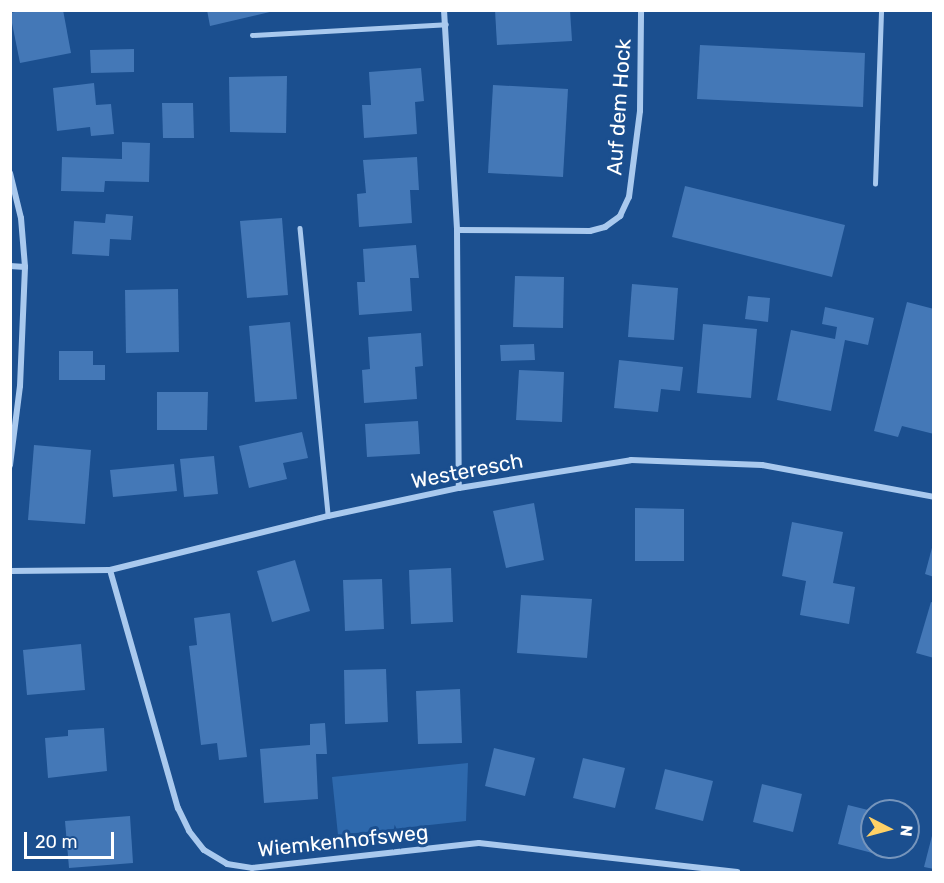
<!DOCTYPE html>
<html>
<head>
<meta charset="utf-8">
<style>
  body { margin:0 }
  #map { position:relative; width:944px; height:883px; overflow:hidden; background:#1b4f8f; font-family:Rubik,sans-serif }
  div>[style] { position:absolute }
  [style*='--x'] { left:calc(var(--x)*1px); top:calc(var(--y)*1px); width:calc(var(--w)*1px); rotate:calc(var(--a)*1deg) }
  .green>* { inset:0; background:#2e69ad }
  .building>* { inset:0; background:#4478b7 }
  .service>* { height:4.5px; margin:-2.25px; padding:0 2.25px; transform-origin:2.25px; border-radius:2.25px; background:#a9c9ee }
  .minor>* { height:6px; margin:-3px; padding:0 3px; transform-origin:3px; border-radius:3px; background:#a9c9ee }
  span { translate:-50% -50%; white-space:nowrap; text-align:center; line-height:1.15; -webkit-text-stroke:6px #1b4f8f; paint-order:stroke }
  .street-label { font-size:21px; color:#fff }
  .frame { position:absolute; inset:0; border:12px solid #fff; pointer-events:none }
  .north { position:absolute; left:860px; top:799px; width:60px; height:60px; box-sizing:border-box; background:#1b4f8f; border:2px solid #7695bc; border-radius:50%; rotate:96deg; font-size:16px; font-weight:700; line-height:24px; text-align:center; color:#fff }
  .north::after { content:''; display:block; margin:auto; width:21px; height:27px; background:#ffd166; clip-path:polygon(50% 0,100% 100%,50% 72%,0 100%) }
  .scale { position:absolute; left:24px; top:832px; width:90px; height:27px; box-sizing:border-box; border:3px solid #fff; border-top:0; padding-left:8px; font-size:18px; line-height:21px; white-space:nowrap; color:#fff; -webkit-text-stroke:4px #1b4f8f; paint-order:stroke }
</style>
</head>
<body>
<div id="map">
  <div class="green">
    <i style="clip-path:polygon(468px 763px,466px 821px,338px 835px,332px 777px)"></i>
  </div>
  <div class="building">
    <i style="clip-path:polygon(26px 10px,63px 10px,71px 53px,20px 63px,10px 13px)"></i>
    <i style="clip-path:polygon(207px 10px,274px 10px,274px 11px,210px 26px)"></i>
    <i style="clip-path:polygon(495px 10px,570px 10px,572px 41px,497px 45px)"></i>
    <i style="clip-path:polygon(700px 45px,865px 53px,863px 107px,697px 99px)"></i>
    <i style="clip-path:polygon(134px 49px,134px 72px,91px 73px,90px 50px)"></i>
    <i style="clip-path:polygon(421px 68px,424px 101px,415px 102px,417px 134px,364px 138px,362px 105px,371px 105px,369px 72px)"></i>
    <i style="clip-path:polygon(287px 76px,286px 133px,230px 132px,229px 77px)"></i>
    <i style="clip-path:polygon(94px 83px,96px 105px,111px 104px,114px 134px,91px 136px,90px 127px,57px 131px,53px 88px)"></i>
    <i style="clip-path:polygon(493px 85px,568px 89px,563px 177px,488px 173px)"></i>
    <i style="clip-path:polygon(162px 103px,193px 103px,194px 138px,163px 138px)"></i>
    <i style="clip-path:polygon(122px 142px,150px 143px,149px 182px,105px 181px,104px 192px,61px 191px,62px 157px,122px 159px)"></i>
    <i style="clip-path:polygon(417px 157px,419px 190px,410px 190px,412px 223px,359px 227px,357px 194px,366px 193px,363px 160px)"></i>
    <i style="clip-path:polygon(685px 186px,845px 225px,832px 277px,672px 237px)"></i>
    <i style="clip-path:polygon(106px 214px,133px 216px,131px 240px,110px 239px,109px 256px,72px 254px,74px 221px,105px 223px)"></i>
    <i style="clip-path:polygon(282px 218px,288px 295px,247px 298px,240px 221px)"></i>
    <i style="clip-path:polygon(416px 245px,419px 278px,410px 278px,412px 311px,359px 315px,357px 282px,365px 282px,363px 249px)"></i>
    <i style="clip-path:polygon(515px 276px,564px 277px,563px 328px,513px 327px)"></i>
    <i style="clip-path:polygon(632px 284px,678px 288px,674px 340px,628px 337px)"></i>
    <i style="clip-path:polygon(178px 289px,179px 352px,126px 353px,125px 290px)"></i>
    <i style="clip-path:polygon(748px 296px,770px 298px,768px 322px,745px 319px)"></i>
    <i style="clip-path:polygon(907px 302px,934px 309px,934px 434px,902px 426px,898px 437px,874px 431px)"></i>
    <i style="clip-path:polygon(825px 307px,874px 318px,868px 345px,845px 340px,831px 411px,777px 400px,791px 330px,835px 339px,837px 327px,822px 324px)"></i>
    <i style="clip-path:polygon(290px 322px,297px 399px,255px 402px,249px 326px)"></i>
    <i style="clip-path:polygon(703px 324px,757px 329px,751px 398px,697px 393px)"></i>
    <i style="clip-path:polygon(421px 333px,423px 366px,415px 367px,417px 399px,364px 403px,362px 370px,370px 369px,368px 337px)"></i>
    <i style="clip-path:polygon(534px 344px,535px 360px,501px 361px,500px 345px)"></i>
    <i style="clip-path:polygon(59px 351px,93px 351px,93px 365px,105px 365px,105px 380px,59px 380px)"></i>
    <i style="clip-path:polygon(619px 360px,683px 367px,680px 391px,661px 389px,658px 412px,614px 408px)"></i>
    <i style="clip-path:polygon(519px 370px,564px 372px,562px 422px,516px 420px)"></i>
    <i style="clip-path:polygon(157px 392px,208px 392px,207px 430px,157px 430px)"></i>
    <i style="clip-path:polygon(418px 421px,420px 454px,367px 457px,365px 424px)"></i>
    <i style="clip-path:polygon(302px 432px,308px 458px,283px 463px,287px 479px,249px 488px,239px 446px)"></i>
    <i style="clip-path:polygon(34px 445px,91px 450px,85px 524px,28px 520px)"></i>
    <i style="clip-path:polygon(214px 456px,218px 494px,184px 497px,180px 459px)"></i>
    <i style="clip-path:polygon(174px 464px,177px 491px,113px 497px,110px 470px)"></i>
    <i style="clip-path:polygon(534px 503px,544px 560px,506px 568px,493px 511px)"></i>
    <i style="clip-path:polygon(635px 508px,684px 509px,684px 561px,635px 561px)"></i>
    <i style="clip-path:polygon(792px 522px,843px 532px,833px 583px,855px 587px,849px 624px,800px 615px,806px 581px,782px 576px)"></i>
    <i style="clip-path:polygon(933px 544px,934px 544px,934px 577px,925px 574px)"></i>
    <i style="clip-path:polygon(295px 560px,310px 611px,272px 622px,257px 571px)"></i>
    <i style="clip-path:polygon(451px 568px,453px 622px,411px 624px,409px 570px)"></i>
    <i style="clip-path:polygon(382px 579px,384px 629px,345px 631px,343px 580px)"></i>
    <i style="clip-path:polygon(521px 595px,592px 599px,587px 658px,517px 653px)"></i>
    <i style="clip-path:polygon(931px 602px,934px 603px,934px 658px,916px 653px)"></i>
    <i style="clip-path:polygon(230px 613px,247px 757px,219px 760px,217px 743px,201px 745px,189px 646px,197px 645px,194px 618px)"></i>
    <i style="clip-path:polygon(81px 644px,85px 690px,27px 695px,23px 650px)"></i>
    <i style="clip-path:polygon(386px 669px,388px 722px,345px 724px,344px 670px)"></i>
    <i style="clip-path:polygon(460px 689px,462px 743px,418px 744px,416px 691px)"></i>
    <i style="clip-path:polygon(325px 723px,327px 754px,316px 754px,318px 799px,264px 803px,260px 749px,310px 745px,310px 724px)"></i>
    <i style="clip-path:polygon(104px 728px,107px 771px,48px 778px,45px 738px,68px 736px,68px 730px)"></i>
    <i style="clip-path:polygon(494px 748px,535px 758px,525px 796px,485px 786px)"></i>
    <i style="clip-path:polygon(583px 758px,625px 768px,615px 808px,573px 798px)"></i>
    <i style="clip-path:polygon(665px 769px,713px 781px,703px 821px,655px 809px)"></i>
    <i style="clip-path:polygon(762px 784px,802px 794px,793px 832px,753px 822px)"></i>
    <i style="clip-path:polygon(848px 805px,872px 811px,872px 847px,882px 847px,880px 855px,838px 844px)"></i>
    <i style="clip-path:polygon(130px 816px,133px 863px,69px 868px,65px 821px)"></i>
    <i style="clip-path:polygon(933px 832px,934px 833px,934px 869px,924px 867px)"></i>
  </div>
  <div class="service">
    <i style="--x:252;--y:35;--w:194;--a:-3.2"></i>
    <i style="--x:875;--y:184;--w:174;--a:-88"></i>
    <i style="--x:300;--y:228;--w:289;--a:84.4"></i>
  </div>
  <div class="minor">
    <i style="--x:444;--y:10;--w:220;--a:86.6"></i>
    <i style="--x:457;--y:230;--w:258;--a:89.6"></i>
    <i style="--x:10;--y:173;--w:46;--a:76.3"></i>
    <i style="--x:21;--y:218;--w:49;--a:85.3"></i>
    <i style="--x:25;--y:267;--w:119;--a:92.4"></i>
    <i style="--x:20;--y:386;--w:80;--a:97.2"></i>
    <i style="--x:457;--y:230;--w:133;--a:0.4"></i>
    <i style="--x:590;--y:231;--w:16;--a:-15"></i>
    <i style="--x:605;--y:227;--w:19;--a:-36"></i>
    <i style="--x:620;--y:216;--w:21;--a:-65"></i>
    <i style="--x:629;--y:197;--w:87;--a:-82.7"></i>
    <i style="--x:640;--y:111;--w:101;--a:-89.4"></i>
    <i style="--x:10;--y:266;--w:15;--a:4"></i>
    <i style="--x:110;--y:570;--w:248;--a:74.1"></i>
    <i style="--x:178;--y:808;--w:25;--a:64"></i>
    <i style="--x:189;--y:831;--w:24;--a:52"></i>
    <i style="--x:204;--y:850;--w:27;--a:31"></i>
    <i style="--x:227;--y:864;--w:25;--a:9"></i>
    <i style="--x:252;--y:868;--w:228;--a:-6.3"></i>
    <i style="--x:479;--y:843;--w:260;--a:6.4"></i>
    <i style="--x:10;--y:571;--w:100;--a:-0.6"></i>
    <i style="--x:110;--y:570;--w:225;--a:-13.9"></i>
    <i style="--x:328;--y:516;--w:134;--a:-12.1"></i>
    <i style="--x:459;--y:488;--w:174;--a:-9.2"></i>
    <i style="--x:631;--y:460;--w:131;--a:2.2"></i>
    <i style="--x:762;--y:465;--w:175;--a:10.5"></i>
  </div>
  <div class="street-label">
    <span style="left:619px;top:107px;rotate:-86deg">Auf dem Hock</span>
    <span style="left:467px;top:471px;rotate:-11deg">Westeresch</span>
    <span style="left:343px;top:841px;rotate:-6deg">Wiemkenhofsweg</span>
  </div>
  <div class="frame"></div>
  <div class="north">N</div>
  <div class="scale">20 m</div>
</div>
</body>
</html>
